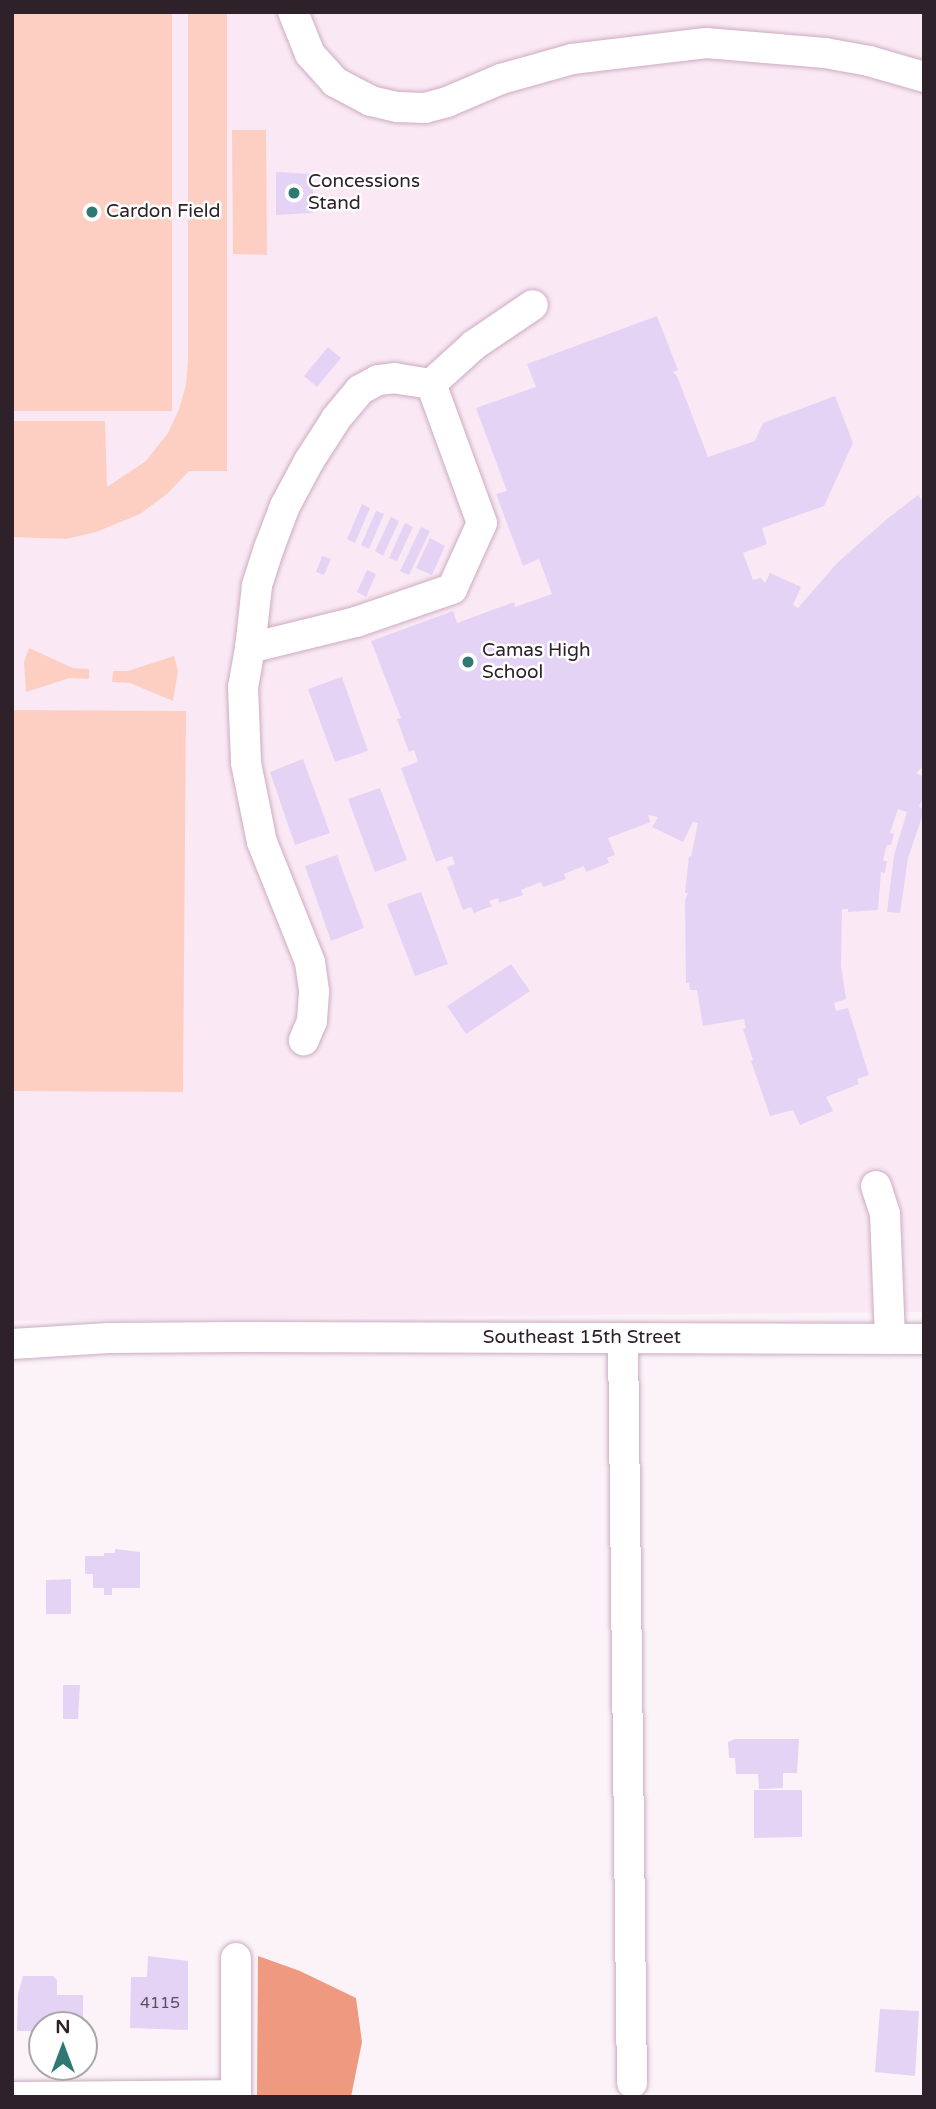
<!DOCTYPE html>
<html>
<head>
<meta charset="utf-8">
<style>
  body { margin:0 }
  #map { position:relative; width:936px; height:2109px; overflow:hidden; background:#fbf3f8; font-family:"Varela Round",sans-serif }
  div>[style] { position:absolute }
  [style*='--x'] { left:calc(var(--x)*1px); top:calc(var(--y)*1px); width:calc(var(--w)*1px); rotate:calc(var(--a)*1deg) }
  .built>* { inset:0; background:#fae9f4 }
  .green>* { inset:0; background:#fdcfc2 }
  .forest>* { inset:0; background:#ef9a80 }
  .building>* { inset:0; background:#e4d3f5 }
  .roads { filter:drop-shadow(0 0 2px #cdabc2) drop-shadow(0 0 2px #cdabc2) }
  .minor>* { height:30px; margin:-15px; padding:0 15px; transform-origin:15px; border-radius:15px; background:#fff }
  .dots>* { width:19px; height:19px; translate:-50% -50%; box-sizing:border-box; border:4px solid #fff; border-radius:50% }
  span { translate:-50% -50%; white-space:nowrap; text-align:center; line-height:1.15; -webkit-text-stroke:5px #fff; paint-order:stroke }
  .number-label { font-size:16px; color:#5c4e5d }
  .number-label span { -webkit-text-stroke-width:0 }
  .poi-label { font-size:19px; color:#2e212a }
  .left { translate:0 -50%; text-align:left }
  .street-label { font-size:19px; color:#2e212a }
  .frame { position:absolute; inset:0; border:14px solid #2e212a; pointer-events:none }
  .north { position:absolute; left:28px; top:2011px; width:70px; height:70px; box-sizing:border-box; background:#fff; border:2px solid #aba6aa; border-radius:50%; rotate:0deg; font-size:19px; font-weight:700; line-height:28px; text-align:center; color:#2e212a }
  .north::after { content:''; display:block; margin:auto; width:24px; height:32px; background:#307973; clip-path:polygon(50% 0,100% 100%,50% 72%,0 100%) }
</style>
</head>
<body>
<div id="map">
  <div class="built">
    <i style="clip-path:polygon(12px 12px,924px 12px,924px 1312px,12px 1321px)"></i>
  </div>
  <div class="green">
    <i style="clip-path:polygon(12px 12px,172px 12px,172px 411px,12px 411px)"></i>
    <i style="clip-path:polygon(188px 12px,227px 12px,227px 471px,189px 471px,167px 494px,140px 514px,96px 532px,66px 539px,12px 537px,12px 421px,105px 421px,107px 487px,146px 461px,168px 433px,179px 409px,186px 385px,188px 360px)"></i>
    <i style="clip-path:polygon(232px 130px,266px 130px,267px 255px,233px 254px)"></i>
    <i style="clip-path:polygon(29px 648px,73px 668px,89px 669px,89px 679px,70px 678px,26px 692px,24px 662px)"></i>
    <i style="clip-path:polygon(174px 656px,178px 671px,173px 701px,130px 683px,112px 682px,113px 671px,128px 671px)"></i>
    <i style="clip-path:polygon(12px 710px,186px 711px,183px 1092px,12px 1091px)"></i>
  </div>
  <div class="forest">
    <i style="clip-path:polygon(258px 1956px,300px 1971px,356px 1998px,362px 2042px,351px 2097px,257px 2097px)"></i>
  </div>
  <div class="building">
    <i style="clip-path:polygon(276px 172px,313px 174px,313px 213px,276px 215px)"></i>
    <i style="clip-path:polygon(657px 316px,678px 370px,673px 372px,677px 376px,708px 457px,755px 441px,763px 423px,835px 396px,853px 443px,824px 506px,762px 528px,767px 544px,743px 553px,753px 580px,761px 578px,765px 583px,770px 573px,801px 587px,793px 605px,798px 608px,838px 562px,887px 519px,918px 495px,924px 503px,924px 766px,916px 773px,924px 777px,924px 797px,919px 806px,924px 811px,908px 858px,900px 913px,887px 912px,894px 855px,907px 812px,898px 809px,890px 833px,894px 834px,891px 845px,887px 845px,885px 852px,883px 861px,887px 861px,885px 873px,881px 872px,878px 910px,848px 912px,848px 909px,842px 909px,841px 965px,846px 999px,834px 1003px,836px 1011px,848px 1008px,869px 1075px,857px 1079px,859px 1084px,826px 1097px,833px 1111px,800px 1125px,793px 1110px,770px 1116px,751px 1061px,753px 1060px,743px 1029px,746px 1028px,744px 1019px,703px 1026px,697px 990px,690px 990px,689px 983px,686px 983px,685px 901px,688px 893px,685px 893px,689px 856px,691px 857px,698px 823px,693px 822px,683px 842px,652px 827px,658px 817px,648px 815px,651px 822px,608px 838px,615px 855px,607px 858px,609px 863px,586px 872px,584px 866px,564px 874px,566px 879px,543px 887px,541px 882px,521px 890px,523px 895px,499px 903px,498px 898px,489px 901px,492px 906px,474px 913px,471px 907px,463px 910px,447px 867px,455px 864px,453px 859px,452px 856px,436px 862px,401px 768px,418px 762px,414px 750px,409px 752px,397px 719px,401px 718px,371px 641px,453px 611px,457px 623px,514px 602px,515px 607px,552px 594px,539px 559px,523px 566px,496px 494px,507px 491px,476px 408px,536px 387px,527px 364px)"></i>
    <i style="clip-path:polygon(328px 347px,341px 358px,317px 387px,304px 376px)"></i>
    <i style="clip-path:polygon(362px 504px,370px 508px,355px 543px,347px 539px)"></i>
    <i style="clip-path:polygon(376px 511px,384px 514px,369px 549px,361px 545px)"></i>
    <i style="clip-path:polygon(391px 517px,399px 521px,383px 556px,375px 551px)"></i>
    <i style="clip-path:polygon(405px 523px,413px 527px,397px 561px,389px 558px)"></i>
    <i style="clip-path:polygon(421px 527px,430px 531px,409px 575px,400px 571px)"></i>
    <i style="clip-path:polygon(430px 538px,445px 546px,432px 575px,416px 568px)"></i>
    <i style="clip-path:polygon(322px 556px,331px 559px,324px 575px,316px 572px)"></i>
    <i style="clip-path:polygon(367px 570px,376px 574px,366px 597px,357px 592px)"></i>
    <i style="clip-path:polygon(342px 677px,368px 751px,335px 762px,308px 689px)"></i>
    <i style="clip-path:polygon(303px 759px,330px 833px,295px 845px,270px 772px)"></i>
    <i style="clip-path:polygon(380px 788px,407px 860px,375px 872px,348px 799px)"></i>
    <i style="clip-path:polygon(337px 855px,364px 928px,331px 941px,305px 866px)"></i>
    <i style="clip-path:polygon(421px 892px,448px 964px,415px 976px,387px 904px)"></i>
    <i style="clip-path:polygon(511px 964px,530px 991px,466px 1034px,447px 1006px)"></i>
    <i style="clip-path:polygon(115px 1549px,140px 1552px,140px 1588px,112px 1588px,112px 1595px,104px 1595px,104px 1588px,93px 1588px,93px 1574px,85px 1574px,85px 1556px,104px 1556px,104px 1553px,115px 1553px)"></i>
    <i style="clip-path:polygon(71px 1579px,71px 1614px,46px 1614px,46px 1580px)"></i>
    <i style="clip-path:polygon(63px 1685px,80px 1685px,78px 1719px,63px 1719px)"></i>
    <i style="clip-path:polygon(735px 1739px,799px 1739px,797px 1773px,783px 1773px,783px 1788px,759px 1789px,758px 1774px,736px 1774px,735px 1758px,729px 1758px,728px 1742px)"></i>
    <i style="clip-path:polygon(754px 1790px,802px 1790px,802px 1837px,754px 1838px)"></i>
    <i style="clip-path:polygon(148px 1956px,188px 1961px,188px 2030px,130px 2028px,131px 1977px,147px 1977px)"></i>
    <i style="clip-path:polygon(23px 1976px,53px 1976px,57px 1980px,57px 1995px,83px 1995px,83px 2025px,42px 2025px,42px 2038px,31px 2038px,32px 2031px,17px 2031px,18px 1994px)"></i>
    <i style="clip-path:polygon(880px 2009px,919px 2011px,915px 2076px,875px 2072px)"></i>
  </div>
  <div class="roads">
    <div class="minor">
      <i style="--x:293;--y:12;--w:45;--a:68"></i>
      <i style="--x:310;--y:54;--w:38;--a:48"></i>
      <i style="--x:335;--y:82;--w:41;--a:27.8"></i>
      <i style="--x:371;--y:101;--w:28;--a:13"></i>
      <i style="--x:398;--y:107;--w:27;--a:2"></i>
      <i style="--x:425;--y:108;--w:23;--a:-15"></i>
      <i style="--x:447;--y:102;--w:59;--a:-23.1"></i>
      <i style="--x:501;--y:79;--w:74;--a:-15.7"></i>
      <i style="--x:572;--y:59;--w:135;--a:-6.8"></i>
      <i style="--x:706;--y:43;--w:119;--a:4.8"></i>
      <i style="--x:825;--y:53;--w:45;--a:10.3"></i>
      <i style="--x:869;--y:61;--w:57;--a:16.2"></i>
      <i style="--x:431;--y:384;--w:36;--a:-171"></i>
      <i style="--x:395;--y:378;--w:17;--a:173"></i>
      <i style="--x:378;--y:380;--w:21;--a:151"></i>
      <i style="--x:360;--y:390;--w:38;--a:130"></i>
      <i style="--x:336;--y:419;--w:50;--a:122.7"></i>
      <i style="--x:309;--y:461;--w:51;--a:118.1"></i>
      <i style="--x:285;--y:506;--w:45;--a:110.9"></i>
      <i style="--x:269;--y:548;--w:40;--a:108"></i>
      <i style="--x:257;--y:586;--w:62;--a:96.4"></i>
      <i style="--x:250;--y:648;--w:109;--a:-13.8"></i>
      <i style="--x:356;--y:622;--w:102;--a:-19"></i>
      <i style="--x:452;--y:589;--w:72;--a:-65.6"></i>
      <i style="--x:482;--y:523;--w:148;--a:-110.1"></i>
      <i style="--x:431;--y:384;--w:58;--a:-42.2"></i>
      <i style="--x:474;--y:345;--w:71;--a:-34.1"></i>
      <i style="--x:250;--y:648;--w:40;--a:100"></i>
      <i style="--x:243;--y:687;--w:76;--a:87.7"></i>
      <i style="--x:246;--y:763;--w:81;--a:78.6"></i>
      <i style="--x:262;--y:842;--w:129;--a:68.2"></i>
      <i style="--x:310;--y:962;--w:30;--a:82"></i>
      <i style="--x:314;--y:992;--w:29;--a:94"></i>
      <i style="--x:312;--y:1021;--w:21;--a:113"></i>
      <i style="--x:876;--y:1186;--w:29;--a:72"></i>
      <i style="--x:885;--y:1214;--w:125;--a:87.7"></i>
      <i style="--x:623;--y:1338;--w:745;--a:89.31"></i>
      <i style="--x:12;--y:1344;--w:97;--a:-3.5"></i>
      <i style="--x:109;--y:1338;--w:131;--a:-0.4"></i>
      <i style="--x:240;--y:1337;--w:684;--a:0.17"></i>
      <i style="--x:12;--y:2097;--w:224;--a:-0.5"></i>
      <i style="--x:236;--y:2097;--w:139;--a:-90"></i>
    </div>
  </div>
  <div class="dots">
    <i style="left:294px;top:193px;background:#307973"></i>
    <i style="left:92px;top:212px;background:#307973"></i>
    <i style="left:468px;top:662px;background:#307973"></i>
  </div>
  <div class="number-label">
    <span style="left:160px;top:2003px">4115</span>
  </div>
  <div class="poi-label">
    <span class="left" style="left:308px;top:193px">Concessions<br>Stand</span>
    <span class="left" style="left:106px;top:212px">Cardon Field</span>
    <span class="left" style="left:482px;top:662px">Camas High<br>School</span>
  </div>
  <div class="street-label">
    <span style="left:582px;top:1338px">Southeast 15th Street</span>
  </div>
  <div class="frame"></div>
  <div class="north">N</div>
</div>
</body>
</html>
